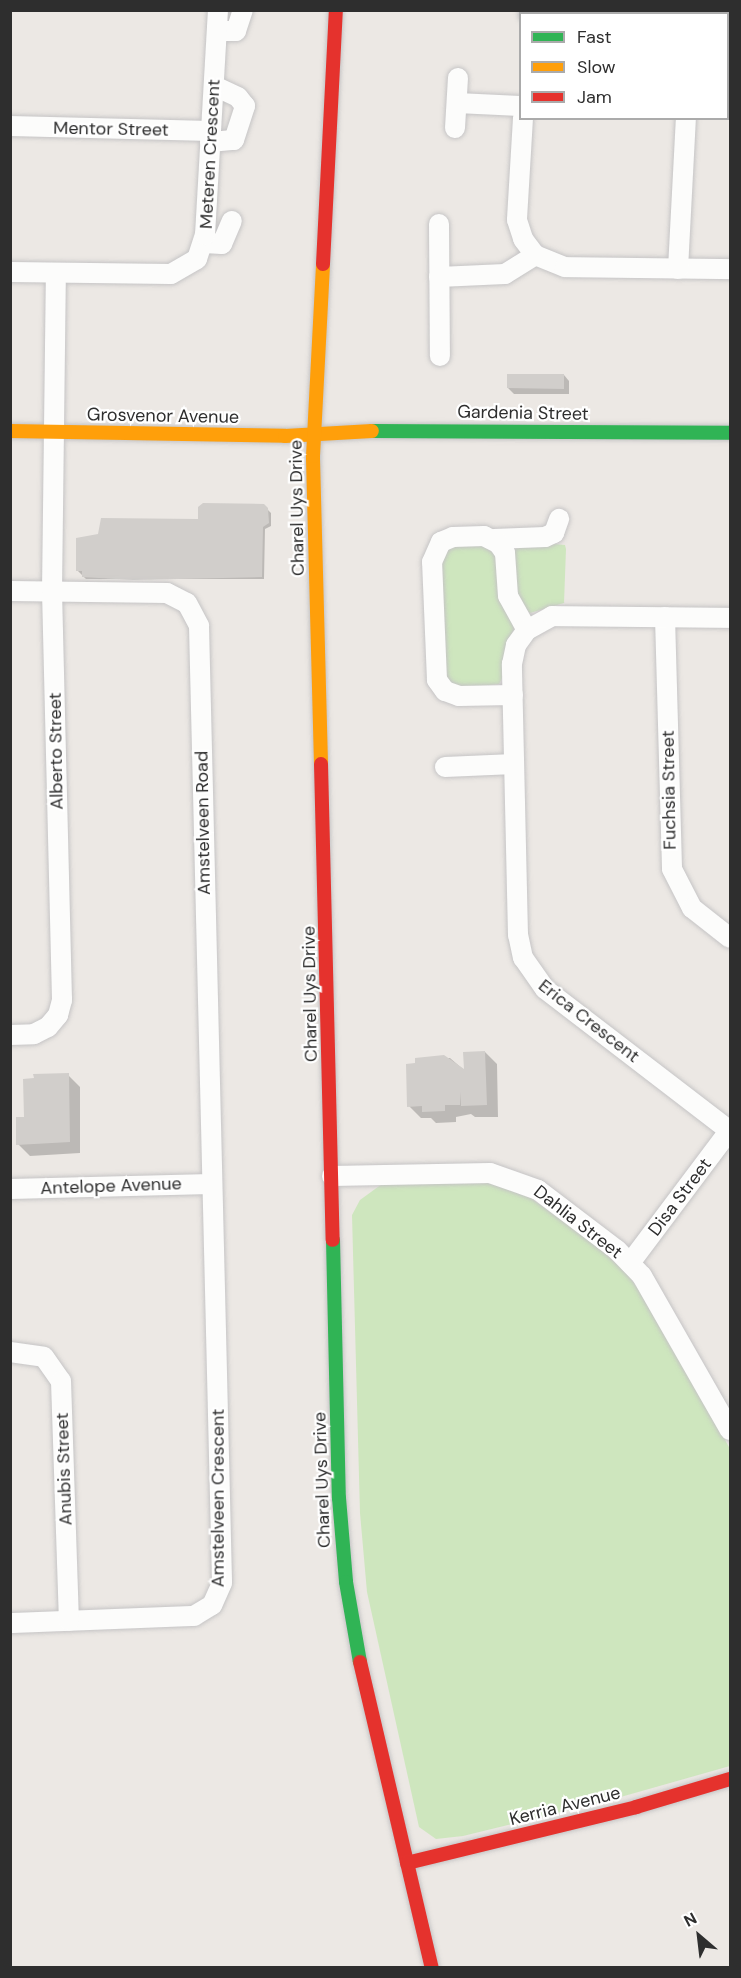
<!DOCTYPE html>
<html>
<head>
<meta charset="utf-8">
<style>
  body { margin:0 }
  #map { position:relative; width:741px; height:1978px; overflow:hidden; background:#ece8e4; font-family:"DM Sans",sans-serif }
  div>[style] { position:absolute }
  [style*='--x'] { left:calc(var(--x)*1px); top:calc(var(--y)*1px); width:calc(var(--w)*1px); rotate:calc(var(--a)*1deg) }
  .green>* { inset:0; background:#cee6be }
  .shadow>* { inset:0; background:#0003 }
  .building>* { inset:0; background:#d1cecb }
  .roads { filter:drop-shadow(0 0 2px #c5c4c5) drop-shadow(0 0 2px #c5c4c5) }
  .street>* { height:20px; margin:-10px; padding:0 10px; transform-origin:10px; border-radius:10px; background:#fcfcfb }
  .fast>* { height:14px; margin:-7px; padding:0 7px; transform-origin:7px; border-radius:7px; background:#30b455 }
  .slow>* { height:14px; margin:-7px; padding:0 7px; transform-origin:7px; border-radius:7px; background:#ff9f0a }
  .jam>* { height:14px; margin:-7px; padding:0 7px; transform-origin:7px; border-radius:7px; background:#e5322d }
  span { translate:-50% -50%; white-space:nowrap; text-align:center; line-height:1.15; -webkit-text-stroke:4.5px #fff; paint-order:stroke }
  .street-label { font-size:18px; color:#2e2e2e }
  .frame { position:absolute; inset:0; border:12px solid #2e2e2e; pointer-events:none }
  .legend { position:absolute; left:519px; top:12px; width:210px; height:108px; box-sizing:border-box; background:#fff; border:2px solid #ababab; margin:0; padding:8px 10px; list-style:none; font-size:18px; color:#2e2e2e }
  .legend li { display:flex; align-items:center; gap:12px; height:30px }
  .legend b { width:30px; border:2px solid #ababab }
  .north { position:absolute; left:669px; top:1906px; width:60px; height:60px; -webkit-text-stroke:4px #fff; paint-order:stroke; rotate:332deg; font-size:16px; font-weight:700; line-height:24px; text-align:center; color:#2e2e2e }
  .north::after { content:''; display:block; margin:auto; width:21px; height:27px; background:#2e2e2e; clip-path:polygon(50% 0,100% 100%,50% 72%,0 100%) }
</style>
</head>
<body>
<div id="map">
  <div class="green">
    <i style="clip-path:polygon(485px 543px,496px 550px,514px 629px,506px 645px,504px 675px,499px 684px,456px 689px,445px 684px,438px 561px,445px 547px)"></i>
    <i style="clip-path:polygon(543px 543px,565px 545px,566px 549px,564px 603px,530px 613px,518px 604px,513px 551px,518px 546px)"></i>
    <i style="clip-path:polygon(491px 1183px,522px 1192px,583px 1235px,625px 1271px,658px 1316px,730px 1449px,730px 1766px,610px 1800px,463px 1836px,436px 1839px,419px 1827px,367px 1592px,360px 1513px,352px 1215px,360px 1200px,382px 1184px)"></i>
  </div>
  <div class="shadow">
    <i style="clip-path:polygon(564px 375px,569px 381px,569px 394px,514px 394px,508px 388px)"></i>
    <i style="clip-path:polygon(263px 505px,271px 513px,271px 526px,265px 529px,264px 579px,86px 579px,77px 570px,199px 521px)"></i>
    <i style="clip-path:polygon(485px 1052px,497px 1064px,498px 1117px,475px 1117px,471px 1114px,456px 1117px,456px 1122px,436px 1123px,431px 1118px,421px 1118px,409px 1106px,416px 1059px,450px 1058px,465px 1071px)"></i>
    <i style="clip-path:polygon(68px 1075px,80px 1087px,80px 1153px,30px 1156px,18px 1144px,26px 1119px)"></i>
  </div>
  <div class="building">
    <i style="clip-path:polygon(507px 374px,564px 374px,564px 389px,507px 388px)"></i>
    <i style="clip-path:polygon(203px 503px,264px 504px,268px 508px,269px 523px,263px 527px,262px 577px,133px 580px,82px 577px,82px 571px,76px 571px,76px 538px,98px 534px,101px 518px,198px 519px,198px 507px)"></i>
    <i style="clip-path:polygon(485px 1051px,487px 1105px,461px 1106px,461px 1092px,460px 1105px,445px 1105px,445px 1111px,422px 1112px,422px 1106px,407px 1107px,406px 1064px,415px 1063px,415px 1058px,444px 1055px,464px 1069px,463px 1052px)"></i>
    <i style="clip-path:polygon(69px 1073px,70px 1142px,16px 1145px,16px 1117px,24px 1117px,23px 1079px,34px 1078px,33px 1074px)"></i>
  </div>
  <div class="roads">
    <div class="street">
      <i style="--x:529;--y:14;--w:4;--a:-90"></i>
      <i style="--x:217;--y:31;--w:19;--a:0"></i>
      <i style="--x:236;--y:31;--w:22;--a:-72"></i>
      <i style="--x:457;--y:103;--w:63;--a:2.7"></i>
      <i style="--x:523;--y:118;--w:102;--a:93.4"></i>
      <i style="--x:517;--y:220;--w:20;--a:72"></i>
      <i style="--x:523;--y:239;--w:20;--a:53"></i>
      <i style="--x:535;--y:255;--w:32;--a:22"></i>
      <i style="--x:565;--y:267;--w:165;--a:0.7"></i>
      <i style="--x:10;--y:126;--w:201;--a:1.4"></i>
      <i style="--x:455;--y:128;--w:50;--a:-86.6"></i>
      <i style="--x:210;--y:142;--w:24;--a:-5"></i>
      <i style="--x:234;--y:140;--w:36;--a:-72"></i>
      <i style="--x:245;--y:106;--w:11;--a:-128"></i>
      <i style="--x:238;--y:97;--w:26;--a:-155"></i>
      <i style="--x:439;--y:224;--w:132;--a:89.6"></i>
      <i style="--x:204;--y:243;--w:18;--a:3"></i>
      <i style="--x:222;--y:244;--w:25;--a:-67"></i>
      <i style="--x:678;--y:269;--w:151;--a:-87"></i>
      <i style="--x:10;--y:272;--w:161;--a:0.7"></i>
      <i style="--x:171;--y:274;--w:30;--a:-30"></i>
      <i style="--x:197;--y:259;--w:25;--a:-72"></i>
      <i style="--x:205;--y:235;--w:225;--a:-86.7"></i>
      <i style="--x:439;--y:277;--w:66;--a:-2.6"></i>
      <i style="--x:505;--y:274;--w:36;--a:-32"></i>
      <i style="--x:494;--y:539;--w:51;--a:-2.2"></i>
      <i style="--x:545;--y:537;--w:10;--a:-24"></i>
      <i style="--x:554;--y:533;--w:15;--a:-70"></i>
      <i style="--x:10;--y:591;--w:157;--a:0.7"></i>
      <i style="--x:167;--y:593;--w:22;--a:27"></i>
      <i style="--x:187;--y:603;--w:26;--a:62"></i>
      <i style="--x:199;--y:626;--w:957;--a:88.62"></i>
      <i style="--x:222;--y:1583;--w:24;--a:114"></i>
      <i style="--x:212;--y:1605;--w:21;--a:149"></i>
      <i style="--x:194;--y:1616;--w:184;--a:177.8"></i>
      <i style="--x:665;--y:617;--w:252;--a:88.4"></i>
      <i style="--x:672;--y:869;--w:44;--a:62.9"></i>
      <i style="--x:692;--y:908;--w:48;--a:38.3"></i>
      <i style="--x:513;--y:695;--w:54;--a:178.9"></i>
      <i style="--x:459;--y:696;--w:15;--a:-160"></i>
      <i style="--x:445;--y:691;--w:14;--a:-126"></i>
      <i style="--x:437;--y:680;--w:118;--a:-92.4"></i>
      <i style="--x:432;--y:562;--w:22;--a:-66"></i>
      <i style="--x:441;--y:542;--w:13;--a:-23"></i>
      <i style="--x:453;--y:537;--w:31;--a:-2"></i>
      <i style="--x:484;--y:536;--w:16;--a:27"></i>
      <i style="--x:498;--y:543;--w:12;--a:55"></i>
      <i style="--x:505;--y:553;--w:43;--a:86"></i>
      <i style="--x:508;--y:596;--w:39;--a:61"></i>
      <i style="--x:445;--y:767;--w:69;--a:-2.5"></i>
      <i style="--x:10;--y:1035;--w:24;--a:-2"></i>
      <i style="--x:34;--y:1034;--w:16;--a:-27"></i>
      <i style="--x:48;--y:1027;--w:16;--a:-50"></i>
      <i style="--x:58;--y:1015;--w:16;--a:-75"></i>
      <i style="--x:62;--y:1000;--w:408;--a:-91.4"></i>
      <i style="--x:52;--y:592;--w:319;--a:-89.3"></i>
      <i style="--x:730;--y:1131;--w:233;--a:-142.5"></i>
      <i style="--x:545;--y:989;--w:38;--a:-125"></i>
      <i style="--x:523;--y:958;--w:24;--a:-102"></i>
      <i style="--x:518;--y:935;--w:271;--a:-91.3"></i>
      <i style="--x:512;--y:664;--w:19;--a:-78"></i>
      <i style="--x:516;--y:645;--w:19;--a:-54"></i>
      <i style="--x:527;--y:630;--w:29;--a:-29"></i>
      <i style="--x:552;--y:616;--w:178;--a:0.6"></i>
      <i style="--x:332;--y:1176;--w:158;--a:-1.1"></i>
      <i style="--x:490;--y:1173;--w:51;--a:19.5"></i>
      <i style="--x:538;--y:1190;--w:99;--a:37.2"></i>
      <i style="--x:617;--y:1250;--w:36;--a:46"></i>
      <i style="--x:642;--y:1276;--w:177;--a:60.3"></i>
      <i style="--x:10;--y:1189;--w:201;--a:-1.4"></i>
      <i style="--x:630;--y:1263;--w:166;--a:-53.1"></i>
      <i style="--x:10;--y:1352;--w:34;--a:8"></i>
      <i style="--x:44;--y:1357;--w:29;--a:55"></i>
      <i style="--x:61;--y:1381;--w:240;--a:88.1"></i>
    </div>
    <div class="fast">
      <i style="--x:372;--y:431;--w:358;--a:0.3"></i>
      <i style="--x:333;--y:1240;--w:258;--a:88.7"></i>
      <i style="--x:339;--y:1498;--w:84;--a:85.2"></i>
      <i style="--x:346;--y:1582;--w:81;--a:80.1"></i>
    </div>
    <div class="slow">
      <i style="--x:10;--y:431;--w:275;--a:1"></i>
      <i style="--x:285;--y:436;--w:87;--a:-3.3"></i>
      <i style="--x:321;--y:764;--w:308;--a:-91.5"></i>
      <i style="--x:313;--y:456;--w:192;--a:-87"></i>
    </div>
    <div class="jam">
      <i style="--x:323;--y:264;--w:254;--a:-87.1"></i>
      <i style="--x:321;--y:764;--w:476;--a:88.6"></i>
      <i style="--x:360;--y:1662;--w:314;--a:76.8"></i>
      <i style="--x:407;--y:1863;--w:236;--a:-13.7"></i>
      <i style="--x:636;--y:1807;--w:98;--a:-16.6"></i>
    </div>
  </div>
  <div class="street-label">
    <span style="left:111px;top:129px;rotate:1deg">Mentor Street</span>
    <span style="left:210px;top:154px;rotate:-87deg">Meteren Crescent</span>
    <span style="left:523px;top:413px;rotate:1deg">Gardenia Street</span>
    <span style="left:163px;top:416px;rotate:1deg">Grosvenor Avenue</span>
    <span style="left:297px;top:508px;rotate:-91deg">Charel Uys Drive</span>
    <span style="left:56px;top:751px;rotate:-91deg">Alberto Street</span>
    <span style="left:669px;top:790px;rotate:-91deg">Fuchsia Street</span>
    <span style="left:203px;top:823px;rotate:-91deg">Amstelveen Road</span>
    <span style="left:310px;top:994px;rotate:-91deg">Charel Uys Drive</span>
    <span style="left:589px;top:1021px;rotate:38deg">Erica Crescent</span>
    <span style="left:111px;top:1186px;rotate:-2deg">Antelope Avenue</span>
    <span style="left:680px;top:1197px;rotate:-53deg">Disa Street</span>
    <span style="left:578px;top:1222px;rotate:38deg">Dahlia Street</span>
    <span style="left:64px;top:1469px;rotate:-92deg">Anubis Street</span>
    <span style="left:322px;top:1480px;rotate:-92deg">Charel Uys Drive</span>
    <span style="left:218px;top:1498px;rotate:-90deg">Amstelveen Crescent</span>
    <span style="left:565px;top:1806px;rotate:-14deg">Kerria Avenue</span>
  </div>
  <div class="frame"></div>
  <ul class="legend">
  <li><b style="height:8px;background:#30b455"></b>Fast</li>
  <li><b style="height:8px;background:#ff9f0a"></b>Slow</li>
  <li><b style="height:8px;background:#e5322d"></b>Jam</li>
  </ul>
  <div class="north">N</div>
</div>
</body>
</html>
